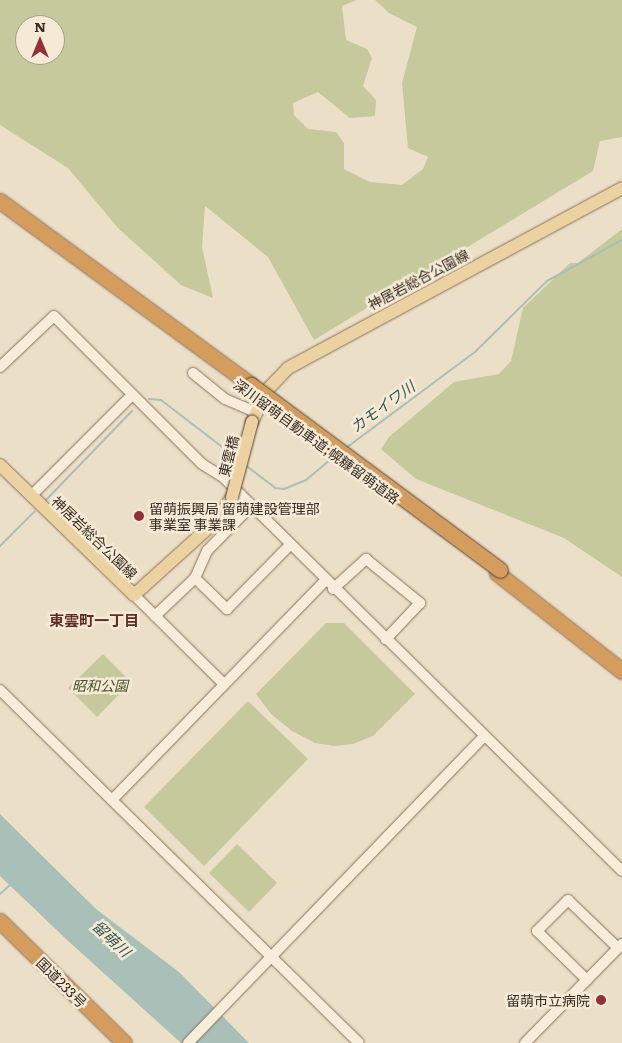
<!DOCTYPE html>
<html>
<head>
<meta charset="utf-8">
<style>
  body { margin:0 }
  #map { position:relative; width:622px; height:1043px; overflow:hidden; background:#ecdfc7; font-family:Literata,"Noto Sans JP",serif }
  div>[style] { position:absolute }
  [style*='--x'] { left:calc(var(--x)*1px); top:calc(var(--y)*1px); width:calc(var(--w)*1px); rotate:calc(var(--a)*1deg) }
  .green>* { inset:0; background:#c5c99b }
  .water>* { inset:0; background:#a8c0b8 }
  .stream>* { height:2px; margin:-1px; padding:0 1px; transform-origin:1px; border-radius:1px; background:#a8c0b8 }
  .roads { filter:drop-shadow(0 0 1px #86725d) drop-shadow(0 0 1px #86725d) }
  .minor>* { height:10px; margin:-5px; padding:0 5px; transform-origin:5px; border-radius:5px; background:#f7edda }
  .major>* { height:12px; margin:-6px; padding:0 6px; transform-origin:6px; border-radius:6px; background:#ecd2a1 }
  .highway>* { height:15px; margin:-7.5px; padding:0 7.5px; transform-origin:7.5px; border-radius:7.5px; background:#d59d5d }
  .bridges { filter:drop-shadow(0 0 1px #544031) drop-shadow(0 0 1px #544031) }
  .major-bridge>* { height:12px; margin:-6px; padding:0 6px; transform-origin:6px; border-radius:6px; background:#ecd2a1 }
  .highway-bridge>* { height:15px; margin:-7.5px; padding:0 7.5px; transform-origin:7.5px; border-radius:7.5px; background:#d59d5d }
  .dots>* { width:14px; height:14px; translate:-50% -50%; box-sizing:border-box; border:2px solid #f4ead6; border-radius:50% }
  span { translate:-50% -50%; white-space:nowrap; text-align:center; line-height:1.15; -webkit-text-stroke:5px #f4ead6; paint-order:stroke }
  .street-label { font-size:14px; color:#372b20 }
  .poi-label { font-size:14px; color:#372b20 }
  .left { translate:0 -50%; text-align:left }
  .right { translate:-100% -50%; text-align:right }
  .park-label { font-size:14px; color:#495228; font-style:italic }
  .water-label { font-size:15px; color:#305652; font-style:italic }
  .neighbourhood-label { font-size:15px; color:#612d22; font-weight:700 }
  .north { position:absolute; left:15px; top:15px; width:50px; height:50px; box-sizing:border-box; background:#f4ead6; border:1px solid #a89e8d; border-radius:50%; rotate:0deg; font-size:14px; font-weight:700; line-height:20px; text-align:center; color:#372b20 }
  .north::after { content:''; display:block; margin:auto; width:18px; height:22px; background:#913135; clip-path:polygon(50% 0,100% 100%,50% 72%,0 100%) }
</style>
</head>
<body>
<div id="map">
  <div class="green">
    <i style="clip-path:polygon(evenodd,0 0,357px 0,342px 6px,346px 40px,367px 49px,372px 58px,363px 86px,376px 100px,375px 116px,350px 118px,318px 92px,293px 103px,294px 115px,308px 129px,336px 132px,344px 143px,344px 169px,370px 182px,402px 185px,423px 169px,428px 157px,408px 148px,402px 83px,417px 27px,389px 13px,375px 0,622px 0,622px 137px,600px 141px,593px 171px,314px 340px,268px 257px,205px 206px,202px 247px,213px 298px,181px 285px,118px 228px,68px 168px,0 125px,0 0,25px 25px,55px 25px,55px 55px,25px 55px,25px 25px)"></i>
    <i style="clip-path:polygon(622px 229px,622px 577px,564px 538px,416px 479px,381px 449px,389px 437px,454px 382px,499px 374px,511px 361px,523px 308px,570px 263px,578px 263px)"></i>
    <i style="clip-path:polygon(326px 623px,344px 623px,415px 694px,373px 736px,353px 744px,334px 746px,315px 743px,292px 731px,271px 714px,256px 694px)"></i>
    <i style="clip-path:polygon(103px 654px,131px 682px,97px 717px,68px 688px)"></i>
    <i style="clip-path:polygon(248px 701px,308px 759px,204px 866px,144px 807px)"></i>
    <i style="clip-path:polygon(237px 844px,277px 883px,249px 912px,209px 873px)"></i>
  </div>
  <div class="water">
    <i style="clip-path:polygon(0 814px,96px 909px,179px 972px,249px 1043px,181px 1043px,66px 939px,0 876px)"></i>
  </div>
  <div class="stream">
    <i style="--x:149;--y:399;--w:12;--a:5"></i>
    <i style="--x:161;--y:400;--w:97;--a:37.5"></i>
    <i style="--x:346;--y:448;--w:162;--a:-36.7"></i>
    <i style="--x:476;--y:351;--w:100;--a:-44.6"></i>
    <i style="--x:547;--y:281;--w:85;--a:-28.7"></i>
    <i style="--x:245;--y:465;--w:38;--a:37"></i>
    <i style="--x:275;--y:488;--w:9;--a:6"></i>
    <i style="--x:284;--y:489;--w:24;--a:-22"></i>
    <i style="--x:306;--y:480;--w:39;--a:-40"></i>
    <i style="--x:46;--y:500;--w:124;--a:-46"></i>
    <i style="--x:0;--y:546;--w:49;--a:-45"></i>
    <i style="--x:0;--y:894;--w:15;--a:-42"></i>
  </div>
  <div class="roads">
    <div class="minor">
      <i style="--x:0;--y:367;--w:74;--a:-43.4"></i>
      <i style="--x:54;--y:316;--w:209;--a:45"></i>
      <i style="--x:202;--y:464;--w:26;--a:32"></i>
      <i style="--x:224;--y:478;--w:559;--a:44.64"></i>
      <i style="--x:193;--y:373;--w:41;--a:39.1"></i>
      <i style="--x:225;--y:399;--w:34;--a:23"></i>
      <i style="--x:31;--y:496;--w:143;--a:-45"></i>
      <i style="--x:195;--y:578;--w:45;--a:44.1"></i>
      <i style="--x:227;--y:609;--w:90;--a:-45.5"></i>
      <i style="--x:333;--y:589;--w:45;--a:-42.3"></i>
      <i style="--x:366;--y:559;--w:70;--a:39.2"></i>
      <i style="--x:420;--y:603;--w:50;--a:133.4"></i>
      <i style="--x:134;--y:595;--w:127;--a:44.7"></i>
      <i style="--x:155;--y:616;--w:55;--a:-43.5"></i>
      <i style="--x:195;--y:578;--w:30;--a:-66"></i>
      <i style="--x:207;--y:551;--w:63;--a:-45.6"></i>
      <i style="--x:0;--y:690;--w:503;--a:44.52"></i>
      <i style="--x:112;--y:800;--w:305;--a:-45.8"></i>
      <i style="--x:587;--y:980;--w:70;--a:-135.6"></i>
      <i style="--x:537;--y:931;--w:44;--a:-45"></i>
      <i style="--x:568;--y:900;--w:69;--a:43.8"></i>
      <i style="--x:188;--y:1043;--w:426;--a:-46"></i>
      <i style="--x:525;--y:1043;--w:139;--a:-45.6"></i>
    </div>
    <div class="major">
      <i style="--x:252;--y:422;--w:35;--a:-65"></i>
      <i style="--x:267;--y:390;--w:30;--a:-46"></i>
      <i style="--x:288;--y:368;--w:379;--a:-28.3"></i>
      <i style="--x:0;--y:465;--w:187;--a:44.1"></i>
      <i style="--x:134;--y:595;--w:110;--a:-42.1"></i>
      <i style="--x:216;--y:521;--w:29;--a:-56"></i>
    </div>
    <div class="highway">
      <i style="--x:0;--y:201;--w:311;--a:36.2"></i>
      <i style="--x:497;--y:573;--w:159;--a:38.1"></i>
      <i style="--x:0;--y:921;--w:174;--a:44.5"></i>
    </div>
  </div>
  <div class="bridges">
    <div class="major-bridge">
      <i style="--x:232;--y:497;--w:78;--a:-75.1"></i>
    </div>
    <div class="highway-bridge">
      <i style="--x:251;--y:385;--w:310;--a:36.6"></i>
    </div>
  </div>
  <div class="dots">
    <i style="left:139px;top:516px;background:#913135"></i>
    <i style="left:601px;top:1000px;background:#913135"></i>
  </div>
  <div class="street-label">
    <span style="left:418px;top:279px;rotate:-28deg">神居岩総合公園線</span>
    <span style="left:317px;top:441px;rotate:36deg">深川留萌自動車道;幌糠留萌道路</span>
    <span style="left:228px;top:456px;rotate:-76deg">東雲橋</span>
    <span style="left:95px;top:537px;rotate:44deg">神居岩総合公園線</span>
    <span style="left:62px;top:982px;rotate:45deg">国道233号</span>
  </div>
  <div class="poi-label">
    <span class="left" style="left:149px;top:516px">留萌振興局 留萌建設管理部<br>事業室 事業課</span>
    <span class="right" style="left:590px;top:1000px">留萌市立病院</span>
  </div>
  <div class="park-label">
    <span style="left:100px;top:685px">昭和公園</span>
  </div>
  <div class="water-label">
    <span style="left:382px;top:406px;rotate:-36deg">カモイワ川</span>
    <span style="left:112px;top:938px;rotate:43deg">留萌川</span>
  </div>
  <div class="neighbourhood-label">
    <span style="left:94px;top:620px">東雲町一丁目</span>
  </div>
  <div class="north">N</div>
</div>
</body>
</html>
